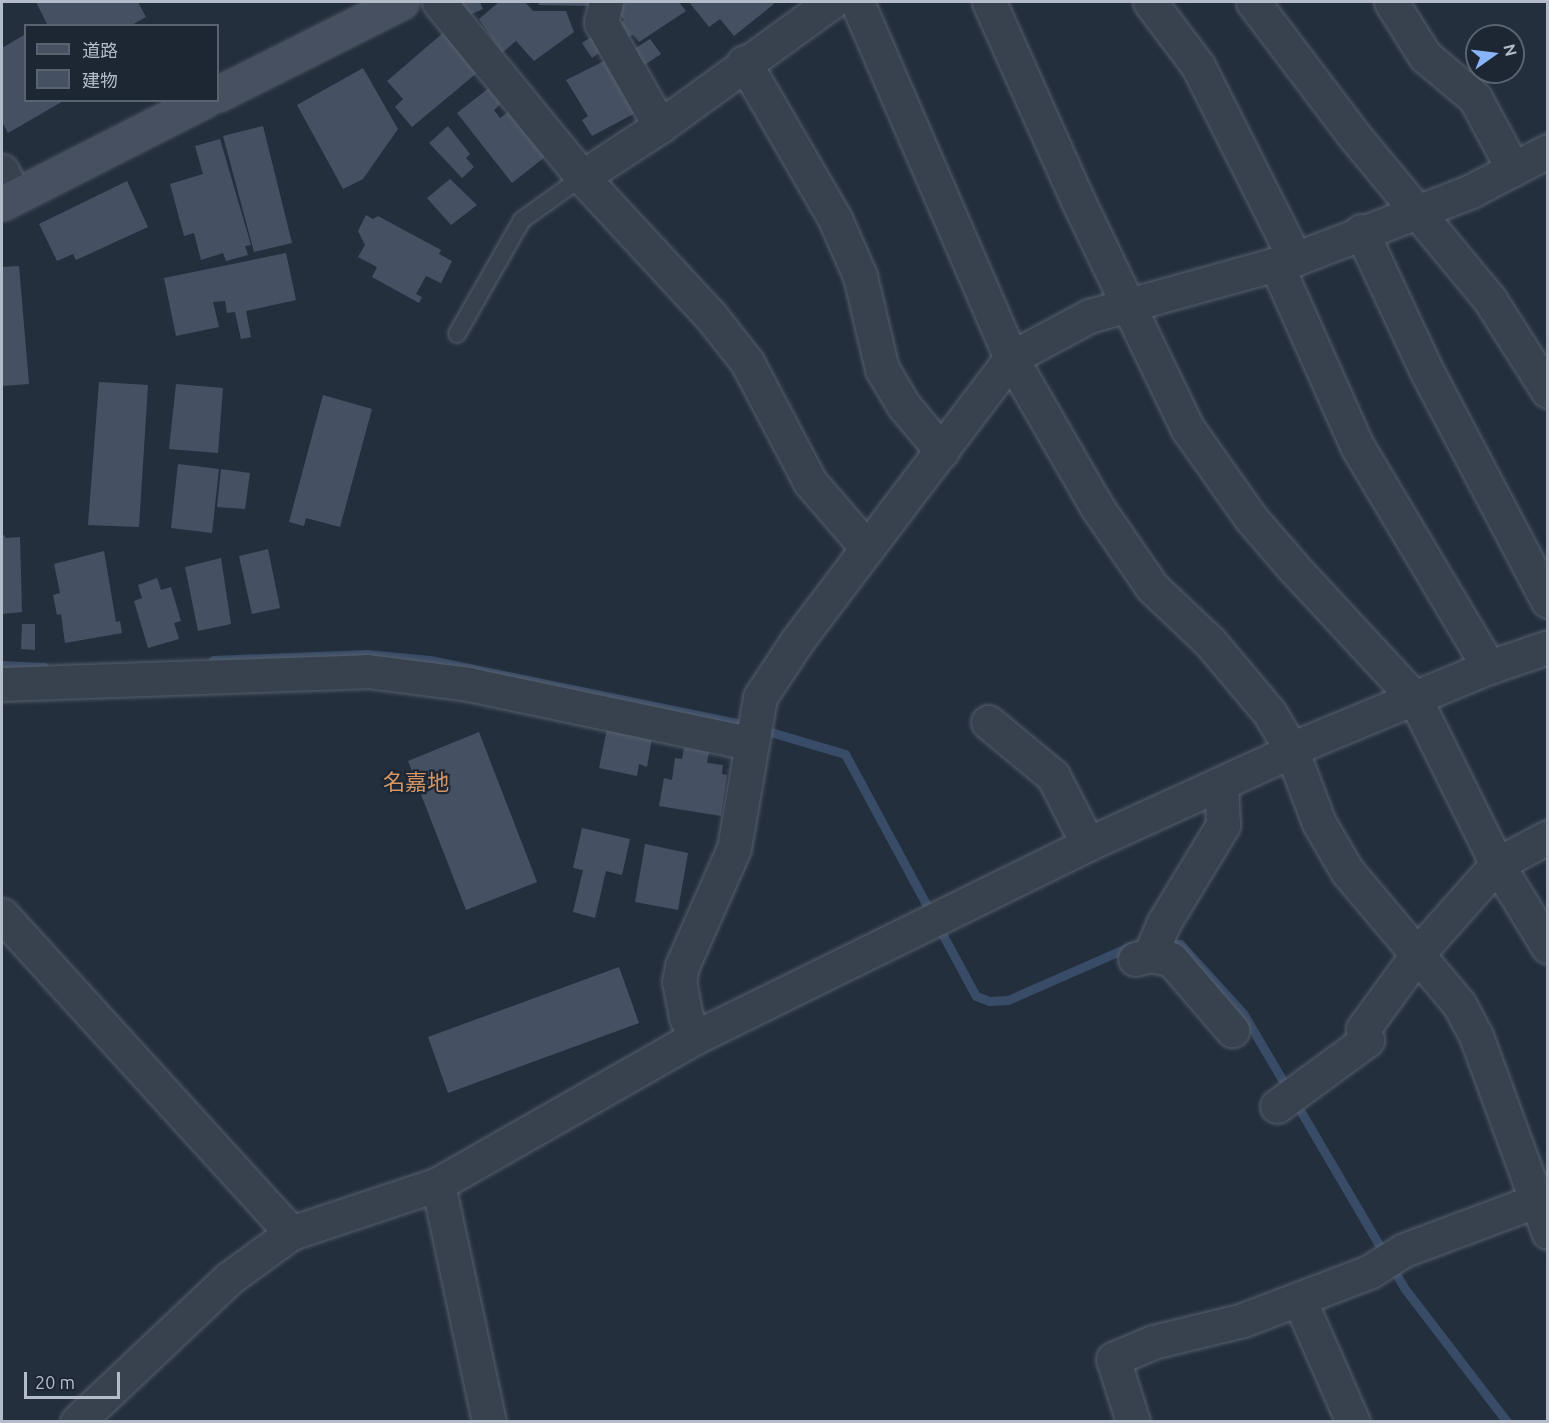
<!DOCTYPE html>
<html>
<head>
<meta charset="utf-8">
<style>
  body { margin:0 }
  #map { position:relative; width:1549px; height:1423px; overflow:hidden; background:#242f3e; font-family:Ubuntu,"Noto Sans JP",sans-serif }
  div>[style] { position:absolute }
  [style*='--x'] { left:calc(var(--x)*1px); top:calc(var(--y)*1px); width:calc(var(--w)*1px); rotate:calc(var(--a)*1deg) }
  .stream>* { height:9px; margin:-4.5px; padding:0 4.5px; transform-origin:4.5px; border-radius:4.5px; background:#394c67 }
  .building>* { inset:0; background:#455162 }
  .roads { filter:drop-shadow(0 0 2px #565f6c) drop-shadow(0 0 2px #565f6c) }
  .service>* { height:16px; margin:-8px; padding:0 8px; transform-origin:8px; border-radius:8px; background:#38414e }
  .minor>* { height:33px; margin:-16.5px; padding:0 16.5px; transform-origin:16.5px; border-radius:16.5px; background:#38414e }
  .secondary>* { height:33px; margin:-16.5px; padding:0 16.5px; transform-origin:16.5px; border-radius:16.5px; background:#465061 }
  span { translate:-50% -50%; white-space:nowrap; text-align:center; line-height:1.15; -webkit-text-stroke:4.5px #1d2633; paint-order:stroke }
  .quarter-label { font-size:22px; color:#d59563 }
  .frame { position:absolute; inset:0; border:3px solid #b4bcc9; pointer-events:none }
  .legend { position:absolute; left:24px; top:24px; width:195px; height:78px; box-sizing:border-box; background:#1d2633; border:2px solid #59626f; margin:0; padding:8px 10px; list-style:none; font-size:18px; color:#b4bcc9 }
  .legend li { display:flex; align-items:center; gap:12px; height:30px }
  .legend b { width:30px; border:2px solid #59626f }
  .north { position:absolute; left:1465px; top:24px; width:60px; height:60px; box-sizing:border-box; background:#1d2633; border:2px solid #59626f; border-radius:50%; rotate:76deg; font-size:16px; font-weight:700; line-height:24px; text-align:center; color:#b4bcc9 }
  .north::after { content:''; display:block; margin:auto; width:21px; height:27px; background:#8ab4f8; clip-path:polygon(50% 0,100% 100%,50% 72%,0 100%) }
  .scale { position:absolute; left:24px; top:1372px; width:96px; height:27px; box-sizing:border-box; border:3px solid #b4bcc9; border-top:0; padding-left:8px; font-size:18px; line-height:21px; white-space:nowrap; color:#b4bcc9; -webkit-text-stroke:4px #1d2633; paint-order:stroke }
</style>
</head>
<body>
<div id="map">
  <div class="stream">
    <i style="--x:213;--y:660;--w:154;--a:-2.2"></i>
    <i style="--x:367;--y:654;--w:63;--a:5.4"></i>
    <i style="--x:430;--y:660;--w:318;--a:11.6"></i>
    <i style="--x:2;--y:665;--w:42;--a:2.7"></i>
    <i style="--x:767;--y:731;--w:81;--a:16.4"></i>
    <i style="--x:845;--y:754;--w:275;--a:61.6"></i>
    <i style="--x:976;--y:996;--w:14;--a:21"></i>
    <i style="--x:989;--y:1001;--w:19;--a:-3"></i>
    <i style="--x:1008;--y:1000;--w:134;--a:-23.7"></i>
    <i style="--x:1166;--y:945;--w:14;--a:-4"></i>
    <i style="--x:1180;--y:944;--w:93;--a:47.6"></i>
    <i style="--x:1243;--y:1013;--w:320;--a:59.6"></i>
    <i style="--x:1405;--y:1289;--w:168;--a:52.5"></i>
  </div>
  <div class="building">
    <i style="clip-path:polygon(36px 2px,138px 2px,146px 17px,130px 26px,48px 26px)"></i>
    <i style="clip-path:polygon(463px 2px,480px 2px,483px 9px,465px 17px,457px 5px)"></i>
    <i style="clip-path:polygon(499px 2px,525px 2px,533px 11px,566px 11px,574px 32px,534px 61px,516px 41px,502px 53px,479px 19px)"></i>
    <i style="clip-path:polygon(538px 2px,593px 2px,594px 6px,539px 5px)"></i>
    <i style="clip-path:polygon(626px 2px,679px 2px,686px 11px,639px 42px,633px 35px,627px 38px,617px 26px,624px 20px,616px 10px)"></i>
    <i style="clip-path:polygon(689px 2px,772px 2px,774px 4px,734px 36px,720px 19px,709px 27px)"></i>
    <i style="clip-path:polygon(444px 32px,478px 72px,412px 127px,395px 107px,403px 99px,387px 81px)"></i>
    <i style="clip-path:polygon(597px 33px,607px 47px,592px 58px,582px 43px)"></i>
    <i style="clip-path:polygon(24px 35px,26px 100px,65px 100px,8px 133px,2px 122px,2px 48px)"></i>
    <i style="clip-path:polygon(650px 39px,661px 54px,640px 68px,629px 52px)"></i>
    <i style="clip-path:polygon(610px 58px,639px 111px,592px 136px,582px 120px,588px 116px,566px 80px)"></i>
    <i style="clip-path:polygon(363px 68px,398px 129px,363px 179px,343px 189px,297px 105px)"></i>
    <i style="clip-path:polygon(494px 84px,506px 100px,494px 110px,500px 118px,509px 111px,545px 157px,512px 183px,457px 113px)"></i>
    <i style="clip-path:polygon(263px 126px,292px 243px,254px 252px,223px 136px)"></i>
    <i style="clip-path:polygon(448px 126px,470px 154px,466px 158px,474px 167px,462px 178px,429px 143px)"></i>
    <i style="clip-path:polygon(220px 139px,251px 245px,245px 246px,248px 255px,226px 261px,223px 253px,201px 260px,194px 233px,184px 236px,170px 184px,203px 174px,195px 146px)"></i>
    <i style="clip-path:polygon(450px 179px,477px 205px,451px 225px,427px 198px)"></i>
    <i style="clip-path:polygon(127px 181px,148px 227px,76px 260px,73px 254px,57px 261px,39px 224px)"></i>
    <i style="clip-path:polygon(366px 215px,373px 219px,378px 216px,441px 250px,439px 254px,452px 261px,441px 283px,426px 276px,416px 294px,422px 297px,419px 303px,372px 277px,377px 267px,358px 257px,365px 245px,358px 231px)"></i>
    <i style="clip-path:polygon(286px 253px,296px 300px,246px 311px,251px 337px,241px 339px,235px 312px,227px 313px,225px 301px,213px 302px,219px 327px,176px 336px,164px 278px)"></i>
    <i style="clip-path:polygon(19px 266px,29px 384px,2px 386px,2px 267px)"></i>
    <i style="clip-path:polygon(99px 382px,148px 385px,139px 527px,88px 525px)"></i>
    <i style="clip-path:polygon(176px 384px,223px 388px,218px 453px,169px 449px)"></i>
    <i style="clip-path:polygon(323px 395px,372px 409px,340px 527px,306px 518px,304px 526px,289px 522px)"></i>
    <i style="clip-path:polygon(178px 464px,219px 469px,212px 533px,171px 528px)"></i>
    <i style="clip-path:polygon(221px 469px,250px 473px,245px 509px,217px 507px)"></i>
    <i style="clip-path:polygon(2px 533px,6px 538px,20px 537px,22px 612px,2px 614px)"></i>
    <i style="clip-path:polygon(268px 549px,280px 608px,252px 614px,239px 556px)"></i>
    <i style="clip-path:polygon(104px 551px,116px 622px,120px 621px,122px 633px,65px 643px,61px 614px,57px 615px,53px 595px,60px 593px,54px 564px)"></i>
    <i style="clip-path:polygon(221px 558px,231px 624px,198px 631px,185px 567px)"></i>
    <i style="clip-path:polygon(157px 578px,161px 590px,171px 587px,181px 621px,174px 623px,179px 639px,148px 648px,134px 601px,142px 598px,138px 585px)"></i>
    <i style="clip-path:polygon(22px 624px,35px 624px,35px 650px,21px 649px)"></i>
    <i style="clip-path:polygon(607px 729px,652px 738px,647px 767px,639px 764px,637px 776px,599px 768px)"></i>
    <i style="clip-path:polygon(479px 732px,537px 882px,466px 910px,408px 761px)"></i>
    <i style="clip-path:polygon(684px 748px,709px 752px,707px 763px,723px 765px,722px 774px,727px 775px,721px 816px,659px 806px,664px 778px,672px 780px,675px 758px,682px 759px)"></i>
    <i style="clip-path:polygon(582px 828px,630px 839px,622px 875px,606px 871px,595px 918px,573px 912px,583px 870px,573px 868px)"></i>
    <i style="clip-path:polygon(645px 844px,688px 853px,678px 910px,635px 902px)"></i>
    <i style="clip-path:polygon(619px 967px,639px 1023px,448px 1093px,428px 1037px)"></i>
  </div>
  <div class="roads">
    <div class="service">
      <i style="--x:457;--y:334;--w:131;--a:-60.3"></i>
      <i style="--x:522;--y:220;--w:74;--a:-35.6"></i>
    </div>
    <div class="minor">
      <i style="--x:439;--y:2;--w:226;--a:50.7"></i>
      <i style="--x:582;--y:177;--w:188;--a:47.2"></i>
      <i style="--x:710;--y:315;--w:60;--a:51.8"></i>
      <i style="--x:747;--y:362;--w:136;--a:62.3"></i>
      <i style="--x:810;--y:482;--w:87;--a:49.2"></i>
      <i style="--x:606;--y:2;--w:21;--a:104"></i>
      <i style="--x:601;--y:22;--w:120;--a:60.4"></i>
      <i style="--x:857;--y:2;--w:388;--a:66.6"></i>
      <i style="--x:1011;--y:358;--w:172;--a:60"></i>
      <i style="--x:1097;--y:507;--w:97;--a:55.5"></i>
      <i style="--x:1152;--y:587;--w:79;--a:43.5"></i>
      <i style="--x:1209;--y:641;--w:93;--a:49.8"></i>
      <i style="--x:1269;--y:712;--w:43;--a:59.3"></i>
      <i style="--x:1291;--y:749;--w:79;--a:69.3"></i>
      <i style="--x:1319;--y:823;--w:56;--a:59.7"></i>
      <i style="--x:1347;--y:871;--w:174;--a:49.9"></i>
      <i style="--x:1459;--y:1004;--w:36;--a:62"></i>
      <i style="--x:1476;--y:1036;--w:209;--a:69.8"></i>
      <i style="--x:989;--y:2;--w:220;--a:65.9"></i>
      <i style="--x:1079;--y:203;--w:251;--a:64.3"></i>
      <i style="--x:1188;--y:429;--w:108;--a:54.8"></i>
      <i style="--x:1250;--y:517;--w:65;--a:49.4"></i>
      <i style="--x:1292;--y:566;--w:181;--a:47.2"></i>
      <i style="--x:1415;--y:699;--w:184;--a:63.6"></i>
      <i style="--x:1497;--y:864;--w:97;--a:58.4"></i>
      <i style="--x:1150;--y:2;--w:80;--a:53.1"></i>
      <i style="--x:1198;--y:66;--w:216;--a:63.3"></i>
      <i style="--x:1253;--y:2;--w:164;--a:52.9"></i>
      <i style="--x:1352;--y:133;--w:217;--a:50.4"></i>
      <i style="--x:1490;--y:300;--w:108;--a:57.5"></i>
      <i style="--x:1391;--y:2;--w:64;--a:57.8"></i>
      <i style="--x:1425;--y:56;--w:65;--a:40"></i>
      <i style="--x:1475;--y:98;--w:81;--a:61.8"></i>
      <i style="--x:744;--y:62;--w:181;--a:59.9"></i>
      <i style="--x:835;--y:219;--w:62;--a:66.3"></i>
      <i style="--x:860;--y:276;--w:96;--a:76.7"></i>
      <i style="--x:882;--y:369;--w:43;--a:59.3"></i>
      <i style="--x:904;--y:406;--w:59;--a:49.8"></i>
      <i style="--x:2;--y:171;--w:28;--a:64"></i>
      <i style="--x:582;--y:177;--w:93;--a:-33.2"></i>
      <i style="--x:660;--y:126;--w:211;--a:-35.9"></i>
      <i style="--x:1361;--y:231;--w:153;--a:64.9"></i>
      <i style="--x:1426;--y:370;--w:261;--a:62.2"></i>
      <i style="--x:1276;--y:264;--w:199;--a:66"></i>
      <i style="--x:1357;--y:446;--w:257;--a:59.2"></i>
      <i style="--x:2;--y:684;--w:365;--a:-2"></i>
      <i style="--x:367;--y:671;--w:102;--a:7.3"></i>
      <i style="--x:468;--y:684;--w:290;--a:11.9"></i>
      <i style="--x:988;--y:722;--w:85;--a:39.7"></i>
      <i style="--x:1053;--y:776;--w:76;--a:62.8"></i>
      <i style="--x:1291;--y:749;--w:214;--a:-22.5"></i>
      <i style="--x:1489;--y:667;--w:62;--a:-18.7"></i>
      <i style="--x:2;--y:915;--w:430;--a:47.7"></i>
      <i style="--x:1150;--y:955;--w:34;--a:-67"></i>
      <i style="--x:1163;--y:924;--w:116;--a:-58.8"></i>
      <i style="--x:1223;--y:825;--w:41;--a:-92.8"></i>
      <i style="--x:1135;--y:959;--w:16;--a:-15"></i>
      <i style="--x:1150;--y:955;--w:21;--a:11"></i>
      <i style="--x:1171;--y:959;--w:94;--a:49.3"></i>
      <i style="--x:696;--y:1037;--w:22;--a:-117"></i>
      <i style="--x:686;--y:1017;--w:36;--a:-101"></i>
      <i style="--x:679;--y:982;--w:16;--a:-79"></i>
      <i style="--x:682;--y:966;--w:129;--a:-66.2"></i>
      <i style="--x:734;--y:848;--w:153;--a:-80.2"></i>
      <i style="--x:760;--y:697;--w:67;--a:-56.5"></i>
      <i style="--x:797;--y:641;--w:355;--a:-52.9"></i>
      <i style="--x:1011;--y:358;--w:89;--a:-28.3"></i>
      <i style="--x:1089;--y:316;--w:214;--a:-15.5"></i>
      <i style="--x:1295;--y:259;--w:189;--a:-21.1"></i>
      <i style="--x:1471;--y:191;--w:87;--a:-27.5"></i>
      <i style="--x:1277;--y:1106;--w:112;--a:-36.3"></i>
      <i style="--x:1367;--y:1040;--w:12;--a:-110"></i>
      <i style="--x:1363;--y:1029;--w:95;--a:-54"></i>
      <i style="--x:1419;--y:952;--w:118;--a:-48.4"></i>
      <i style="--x:1497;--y:864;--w:58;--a:-27.9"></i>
      <i style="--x:438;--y:1184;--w:243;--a:77.9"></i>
      <i style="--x:1299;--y:1299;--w:134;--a:66.3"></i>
      <i style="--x:77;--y:1422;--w:208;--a:-43.4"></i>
      <i style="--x:228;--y:1279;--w:78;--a:-36.1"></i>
      <i style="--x:291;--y:1233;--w:155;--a:-18.4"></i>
      <i style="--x:438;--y:1184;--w:297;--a:-29.7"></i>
      <i style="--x:696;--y:1037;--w:437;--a:-26.2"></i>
      <i style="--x:1088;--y:844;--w:209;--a:-24.6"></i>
      <i style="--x:1133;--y:1422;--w:66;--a:-107.6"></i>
      <i style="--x:1113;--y:1359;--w:43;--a:-23"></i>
      <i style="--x:1153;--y:1342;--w:93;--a:-13.7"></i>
      <i style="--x:1243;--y:1320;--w:135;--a:-20.9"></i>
      <i style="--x:1369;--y:1272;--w:41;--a:-32.2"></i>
      <i style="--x:1404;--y:1250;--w:140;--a:-20.5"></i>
    </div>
    <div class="secondary">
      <i style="--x:218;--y:94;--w:205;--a:-26.7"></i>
      <i style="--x:2;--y:203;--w:227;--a:-27"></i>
    </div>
  </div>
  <div class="quarter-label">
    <span style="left:416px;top:782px">名嘉地</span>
  </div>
  <div class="frame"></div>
  <ul class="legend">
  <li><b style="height:8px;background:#465061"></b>道路</li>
  <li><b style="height:16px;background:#455162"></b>建物</li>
  </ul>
  <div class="north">N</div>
  <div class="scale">20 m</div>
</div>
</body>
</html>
